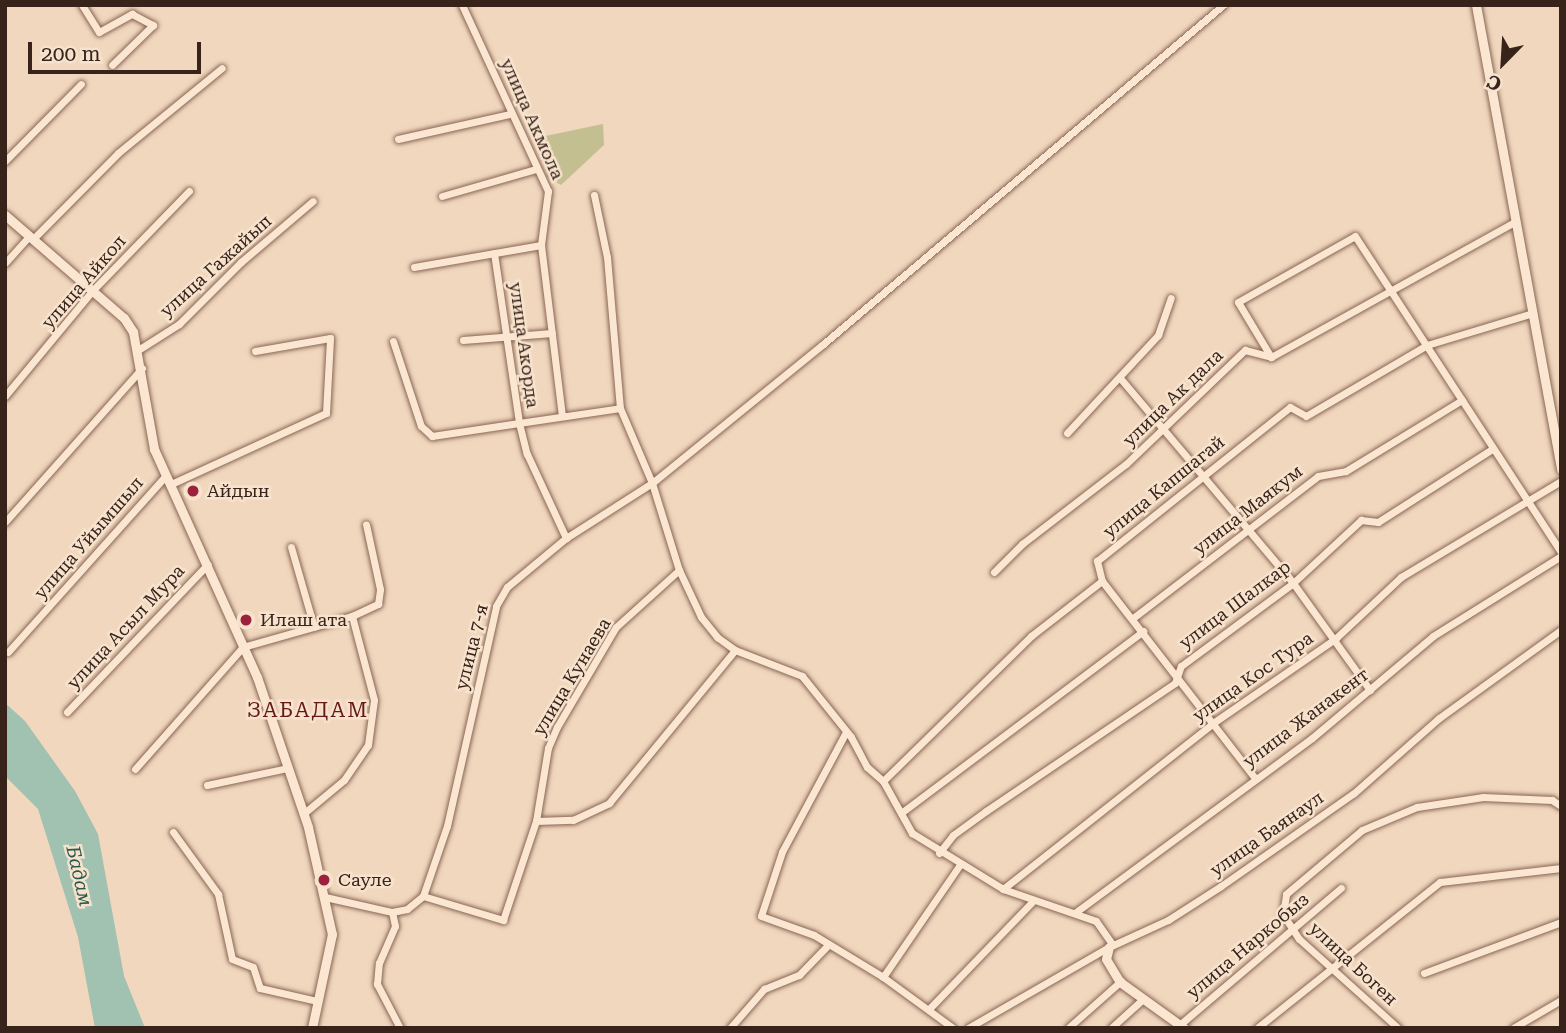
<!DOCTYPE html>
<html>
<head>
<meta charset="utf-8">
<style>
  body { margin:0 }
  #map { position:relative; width:1566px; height:1033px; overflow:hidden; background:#f0d7bd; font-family:"Roboto Serif",serif }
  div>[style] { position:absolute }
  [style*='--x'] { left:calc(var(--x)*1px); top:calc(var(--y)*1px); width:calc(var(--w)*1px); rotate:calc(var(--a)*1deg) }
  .cemetery>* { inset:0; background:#c3bf91 }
  .water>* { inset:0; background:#a1c1b1 }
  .roads { filter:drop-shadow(0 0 2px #896655) drop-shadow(0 0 2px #896655) }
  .minor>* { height:7px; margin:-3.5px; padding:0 3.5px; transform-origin:3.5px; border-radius:3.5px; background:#fbe6d1 }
  .tertiary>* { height:9px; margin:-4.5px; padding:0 4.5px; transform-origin:4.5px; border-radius:4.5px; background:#fbe6d1 }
  .dots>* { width:19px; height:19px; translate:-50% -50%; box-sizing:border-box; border:4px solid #f7e3cd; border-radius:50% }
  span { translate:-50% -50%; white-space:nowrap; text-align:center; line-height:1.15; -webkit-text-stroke:5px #f7e3cd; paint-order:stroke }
  .street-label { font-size:18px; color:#38231b }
  .poi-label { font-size:18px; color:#38231b }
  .left { translate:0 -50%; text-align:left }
  .water-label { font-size:19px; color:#29594c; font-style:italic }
  .quarter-label { font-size:21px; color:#671818; letter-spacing:2px }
  .frame { position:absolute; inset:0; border:7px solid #38231b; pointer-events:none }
  .north { position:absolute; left:1468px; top:28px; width:70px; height:70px; -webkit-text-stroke:5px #f7e3cd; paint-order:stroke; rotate:204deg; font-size:19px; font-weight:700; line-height:28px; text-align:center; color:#38231b }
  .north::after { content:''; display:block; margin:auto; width:24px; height:32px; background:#38231b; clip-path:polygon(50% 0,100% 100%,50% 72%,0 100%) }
  .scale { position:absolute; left:28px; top:42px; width:173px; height:32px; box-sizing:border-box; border:4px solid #38231b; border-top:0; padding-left:9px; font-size:21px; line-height:24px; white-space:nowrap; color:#38231b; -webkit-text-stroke:5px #f7e3cd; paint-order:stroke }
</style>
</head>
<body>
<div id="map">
  <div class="cemetery">
    <i style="clip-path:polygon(603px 124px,604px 145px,561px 185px,547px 177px,536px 138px)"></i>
  </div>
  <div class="water">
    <i style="clip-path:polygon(5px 703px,25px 721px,75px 791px,98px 834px,124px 976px,145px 1028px,95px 1028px,78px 937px,38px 809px,5px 776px)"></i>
  </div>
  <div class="roads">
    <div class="minor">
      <i style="--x:82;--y:5;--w:32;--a:58"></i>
      <i style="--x:99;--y:32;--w:38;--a:-29"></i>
      <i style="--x:132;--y:14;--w:24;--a:28"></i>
      <i style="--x:153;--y:25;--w:57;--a:135.7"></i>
      <i style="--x:462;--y:5;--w:205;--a:65.2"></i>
      <i style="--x:548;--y:191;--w:54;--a:97.4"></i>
      <i style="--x:541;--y:245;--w:172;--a:83"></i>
      <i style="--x:398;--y:139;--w:115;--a:-12.6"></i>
      <i style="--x:5;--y:161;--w:108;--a:-45.4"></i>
      <i style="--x:594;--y:195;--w:63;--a:78.2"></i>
      <i style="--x:607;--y:257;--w:152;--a:85.1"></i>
      <i style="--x:620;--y:408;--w:82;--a:66.9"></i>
      <i style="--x:652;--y:483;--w:219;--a:-39.1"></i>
      <i style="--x:822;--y:345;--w:526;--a:-40.29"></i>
      <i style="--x:442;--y:196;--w:98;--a:-16"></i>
      <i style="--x:33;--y:239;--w:121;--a:-45.3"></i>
      <i style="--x:118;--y:153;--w:134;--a:-39.3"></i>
      <i style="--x:494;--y:253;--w:172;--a:81.6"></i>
      <i style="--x:519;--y:423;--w:102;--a:-8.4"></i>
      <i style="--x:5;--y:263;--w:36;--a:-48"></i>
      <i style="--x:414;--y:267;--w:129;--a:-9.8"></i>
      <i style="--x:463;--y:340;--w:89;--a:-4.5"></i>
      <i style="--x:393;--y:341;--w:89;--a:71.8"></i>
      <i style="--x:421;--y:426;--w:15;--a:42"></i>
      <i style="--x:432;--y:436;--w:88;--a:-8.5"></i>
      <i style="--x:519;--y:423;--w:32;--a:76"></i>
      <i style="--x:527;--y:454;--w:93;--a:65.1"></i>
      <i style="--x:138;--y:350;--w:49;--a:-32.4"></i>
      <i style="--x:179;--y:324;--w:88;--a:-45"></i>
      <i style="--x:241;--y:262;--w:94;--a:-40.3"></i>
      <i style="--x:1271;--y:357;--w:64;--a:-121"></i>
      <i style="--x:1238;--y:302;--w:134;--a:-29.4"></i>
      <i style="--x:1355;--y:236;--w:377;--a:56.9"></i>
      <i style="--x:1120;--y:378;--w:268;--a:49.8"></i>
      <i style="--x:1293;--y:583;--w:132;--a:54.3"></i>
      <i style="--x:5;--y:396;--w:138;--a:-50.3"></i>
      <i style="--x:93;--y:290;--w:138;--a:-45.9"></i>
      <i style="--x:1067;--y:433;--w:134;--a:-47.1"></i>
      <i style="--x:1158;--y:335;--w:39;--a:-71"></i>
      <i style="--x:171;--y:484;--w:170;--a:-24.6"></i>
      <i style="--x:326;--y:413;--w:75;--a:-86.9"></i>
      <i style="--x:330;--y:338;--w:76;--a:170.2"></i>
      <i style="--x:5;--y:522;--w:206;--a:-48.3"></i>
      <i style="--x:291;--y:547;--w:83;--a:74"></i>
      <i style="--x:994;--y:572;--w:40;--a:-45"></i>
      <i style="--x:1022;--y:544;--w:131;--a:-37.6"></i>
      <i style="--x:1126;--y:464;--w:165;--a:-43.8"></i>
      <i style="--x:1245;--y:350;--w:27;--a:15"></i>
      <i style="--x:1271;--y:357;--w:279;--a:-29"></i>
      <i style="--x:1102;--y:581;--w:248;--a:52.2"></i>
      <i style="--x:1133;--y:618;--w:233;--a:-37.5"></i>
      <i style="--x:1318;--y:476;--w:28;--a:-10"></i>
      <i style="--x:1346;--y:471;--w:136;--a:-31.5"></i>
      <i style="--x:8;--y:652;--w:237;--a:-48.2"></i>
      <i style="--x:67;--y:712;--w:204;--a:-46.4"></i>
      <i style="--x:846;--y:732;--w:136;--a:118.1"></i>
      <i style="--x:782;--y:852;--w:67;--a:108.2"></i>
      <i style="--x:761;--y:916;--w:56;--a:19.7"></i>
      <i style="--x:814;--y:935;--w:81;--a:31.3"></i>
      <i style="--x:135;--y:769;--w:163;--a:-48.5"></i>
      <i style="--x:243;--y:647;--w:113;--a:-15.9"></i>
      <i style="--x:883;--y:781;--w:207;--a:-44.4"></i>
      <i style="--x:1031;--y:636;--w:90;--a:-37.8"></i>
      <i style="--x:1102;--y:581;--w:21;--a:-104"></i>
      <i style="--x:1097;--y:561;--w:247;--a:-38.6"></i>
      <i style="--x:1290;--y:407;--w:18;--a:29"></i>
      <i style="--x:1306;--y:416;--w:140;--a:-30.4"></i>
      <i style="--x:1427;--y:345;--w:111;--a:-16.8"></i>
      <i style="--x:207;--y:785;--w:83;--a:-11.9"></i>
      <i style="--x:901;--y:813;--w:303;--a:-36.9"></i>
      <i style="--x:303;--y:814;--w:53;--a:-39.7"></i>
      <i style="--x:344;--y:780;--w:42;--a:-55.6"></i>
      <i style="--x:368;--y:745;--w:45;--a:-82.4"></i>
      <i style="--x:374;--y:700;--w:87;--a:-104.7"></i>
      <i style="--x:352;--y:616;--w:29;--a:-25"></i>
      <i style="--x:378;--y:604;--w:15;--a:-82"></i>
      <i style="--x:380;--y:589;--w:66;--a:-102.2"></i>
      <i style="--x:536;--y:821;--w:37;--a:-2"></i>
      <i style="--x:573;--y:820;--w:40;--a:-25"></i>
      <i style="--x:609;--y:803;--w:198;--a:-50.5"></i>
      <i style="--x:173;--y:832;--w:77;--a:54"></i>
      <i style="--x:218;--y:894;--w:66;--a:77.8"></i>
      <i style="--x:232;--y:959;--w:22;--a:21"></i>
      <i style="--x:253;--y:967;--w:22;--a:72"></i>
      <i style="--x:260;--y:988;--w:58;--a:12.8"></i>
      <i style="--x:939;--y:853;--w:23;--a:-52"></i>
      <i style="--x:953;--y:835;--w:41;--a:-36"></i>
      <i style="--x:986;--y:811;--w:228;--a:-34.1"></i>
      <i style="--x:1175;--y:683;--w:18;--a:-71"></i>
      <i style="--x:1181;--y:666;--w:139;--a:-36.5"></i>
      <i style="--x:1293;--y:583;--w:93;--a:-42.8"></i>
      <i style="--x:1361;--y:520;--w:17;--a:7"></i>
      <i style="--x:1378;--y:522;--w:135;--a:-32.6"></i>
      <i style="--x:1003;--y:889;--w:268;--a:-38.3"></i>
      <i style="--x:1213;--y:723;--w:150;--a:-34.6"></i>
      <i style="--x:1336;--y:638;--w:89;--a:-43.2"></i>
      <i style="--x:1401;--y:577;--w:187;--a:-31"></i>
      <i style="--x:423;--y:896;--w:74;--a:-71.1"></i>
      <i style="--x:447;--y:826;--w:225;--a:-77.4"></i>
      <i style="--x:496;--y:606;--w:22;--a:-60"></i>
      <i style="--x:507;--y:587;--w:77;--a:-39.7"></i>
      <i style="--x:566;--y:538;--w:102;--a:-32.6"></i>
      <i style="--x:652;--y:483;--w:91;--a:72.8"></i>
      <i style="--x:325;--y:897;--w:69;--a:12.6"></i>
      <i style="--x:1076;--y:912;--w:293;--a:-36.4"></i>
      <i style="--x:1312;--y:738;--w:158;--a:-40.1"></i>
      <i style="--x:1433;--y:636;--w:151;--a:-32"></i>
      <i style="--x:1424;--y:973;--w:146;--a:-20.4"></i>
      <i style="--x:929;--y:1009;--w:150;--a:-46.1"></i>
      <i style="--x:1177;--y:1027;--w:215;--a:-40.3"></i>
      <i style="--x:400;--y:1028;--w:50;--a:-117.6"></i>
      <i style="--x:377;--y:984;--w:21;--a:-85"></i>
      <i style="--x:379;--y:963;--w:40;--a:-66.6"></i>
      <i style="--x:395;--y:926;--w:14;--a:-102"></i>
      <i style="--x:392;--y:912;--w:15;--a:-11"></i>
      <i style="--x:407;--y:909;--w:21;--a:-39"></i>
      <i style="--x:423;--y:896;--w:84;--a:16.7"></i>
      <i style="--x:503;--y:920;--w:104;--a:-71.6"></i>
      <i style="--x:536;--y:821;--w:74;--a:-80.7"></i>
      <i style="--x:548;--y:748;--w:23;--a:-67"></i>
      <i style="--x:557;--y:727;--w:116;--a:-59.5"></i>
      <i style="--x:616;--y:627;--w:85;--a:-42.1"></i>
      <i style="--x:679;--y:570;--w:52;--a:64.9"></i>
      <i style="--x:701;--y:617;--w:26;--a:51"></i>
      <i style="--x:717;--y:637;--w:22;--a:36"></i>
      <i style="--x:735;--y:650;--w:72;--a:21.2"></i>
      <i style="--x:802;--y:676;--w:78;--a:51.2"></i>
      <i style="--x:851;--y:737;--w:34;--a:62"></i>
      <i style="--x:867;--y:767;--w:21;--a:41"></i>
      <i style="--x:883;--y:781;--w:60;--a:60.9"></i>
      <i style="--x:912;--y:833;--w:107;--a:31.6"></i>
      <i style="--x:1003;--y:889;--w:98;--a:19"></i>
      <i style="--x:1096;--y:921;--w:29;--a:55"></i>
      <i style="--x:730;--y:1028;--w:52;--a:-48.9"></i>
      <i style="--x:764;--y:989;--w:38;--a:-22"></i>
      <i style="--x:799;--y:975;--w:40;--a:-46"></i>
      <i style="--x:953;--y:1028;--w:87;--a:-143.9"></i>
      <i style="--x:883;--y:977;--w:135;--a:-55.6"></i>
      <i style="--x:968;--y:1028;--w:163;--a:-29.9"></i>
      <i style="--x:1109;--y:947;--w:65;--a:-24.6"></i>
      <i style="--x:1168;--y:920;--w:63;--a:-32.7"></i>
      <i style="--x:1221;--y:886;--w:162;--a:-35"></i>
      <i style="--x:1354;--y:793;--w:113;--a:-41.4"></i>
      <i style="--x:1439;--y:718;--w:150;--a:-35.8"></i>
      <i style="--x:1068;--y:1028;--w:71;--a:-41.6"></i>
      <i style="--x:1111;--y:1028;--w:43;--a:-42.2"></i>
      <i style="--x:1257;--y:1028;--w:234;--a:-38.6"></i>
      <i style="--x:1440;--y:882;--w:122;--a:-6.6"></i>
      <i style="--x:1398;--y:1028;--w:133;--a:-138"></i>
      <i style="--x:1299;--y:939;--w:30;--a:-123"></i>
      <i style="--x:1283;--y:914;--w:20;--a:-81"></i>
      <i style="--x:1286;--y:894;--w:99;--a:-40.1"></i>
      <i style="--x:1362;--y:830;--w:60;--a:-22.7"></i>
      <i style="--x:1417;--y:807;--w:67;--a:-8.6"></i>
      <i style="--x:1483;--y:797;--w:69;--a:2.5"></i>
      <i style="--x:1552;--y:800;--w:11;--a:34"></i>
      <i style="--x:1513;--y:1028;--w:56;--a:-30.3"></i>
    </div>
    <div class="tertiary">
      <i style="--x:1476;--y:5;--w:472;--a:79.6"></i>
      <i style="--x:5;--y:215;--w:157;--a:40.9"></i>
      <i style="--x:124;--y:318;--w:17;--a:57"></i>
      <i style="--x:133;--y:332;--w:119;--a:79.8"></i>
      <i style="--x:154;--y:449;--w:250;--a:65.7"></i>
      <i style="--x:257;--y:677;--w:158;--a:71.2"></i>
      <i style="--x:308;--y:827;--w:110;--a:77.4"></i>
      <i style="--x:332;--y:934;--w:96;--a:102"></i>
      <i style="--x:1109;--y:947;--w:12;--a:104"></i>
      <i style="--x:1106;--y:959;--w:27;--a:59"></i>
      <i style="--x:1120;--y:982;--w:79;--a:35.7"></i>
    </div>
  </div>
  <div class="dots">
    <i style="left:193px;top:491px;background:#9c223c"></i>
    <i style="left:246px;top:620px;background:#9c223c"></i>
    <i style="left:324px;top:880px;background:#9c223c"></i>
  </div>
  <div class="street-label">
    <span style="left:532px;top:119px;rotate:66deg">улица Акмола</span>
    <span style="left:216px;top:266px;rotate:-42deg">улица Гажайып</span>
    <span style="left:84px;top:282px;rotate:-49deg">улица Айкол</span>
    <span style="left:524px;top:345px;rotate:82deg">улица Акорда</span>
    <span style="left:1173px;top:398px;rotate:-44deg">улица Ак дала</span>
    <span style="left:1164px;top:487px;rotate:-39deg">улица Капшагай</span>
    <span style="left:1248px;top:510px;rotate:-38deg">улица Маякум</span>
    <span style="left:89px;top:538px;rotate:-49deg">улица Уйымшыл</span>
    <span style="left:1235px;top:605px;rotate:-37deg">улица Шалкар</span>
    <span style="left:126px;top:627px;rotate:-47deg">улица Асыл Мура</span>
    <span style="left:472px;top:647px;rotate:-76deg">улица 7-я</span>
    <span style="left:572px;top:677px;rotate:-59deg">улица Кунаева</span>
    <span style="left:1253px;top:677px;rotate:-35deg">улица Кос Тура</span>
    <span style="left:1306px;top:718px;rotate:-37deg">улица Жанакент</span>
    <span style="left:1267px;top:834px;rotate:-35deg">улица Баянаул</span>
    <span style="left:1248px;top:946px;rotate:-40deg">улица Наркобыз</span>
    <span style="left:1353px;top:964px;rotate:43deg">улица Боген</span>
  </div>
  <div class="poi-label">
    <span class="left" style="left:207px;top:491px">Айдын</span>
    <span class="left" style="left:260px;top:620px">Илаш ата</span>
    <span class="left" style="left:338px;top:880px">Сауле</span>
  </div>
  <div class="water-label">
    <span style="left:79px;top:876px;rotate:77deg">Бадам</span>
  </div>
  <div class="quarter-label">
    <span style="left:308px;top:710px">ЗАБАДАМ</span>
  </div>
  <div class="frame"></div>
  <div class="north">С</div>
  <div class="scale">200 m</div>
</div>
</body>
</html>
